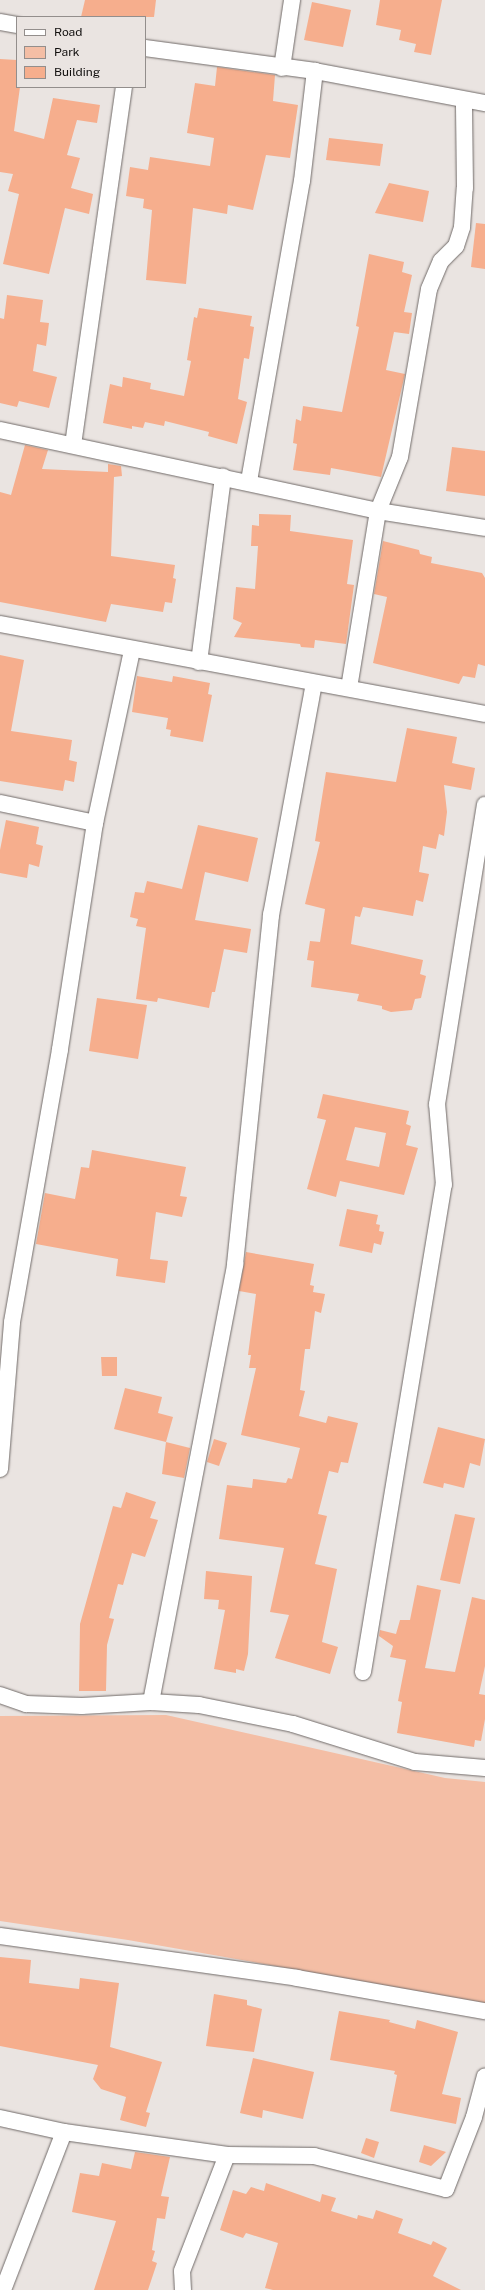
<!DOCTYPE html>
<html>
<head>
<meta charset="utf-8">
<style>
  body { margin:0 }
  #map { position:relative; width:485px; height:2290px; overflow:hidden; background:#eae4e1; font-family:"Public Sans",sans-serif }
  div>[style] { position:absolute }
  [style*='--x'] { left:calc(var(--x)*1px); top:calc(var(--y)*1px); width:calc(var(--w)*1px); rotate:calc(var(--a)*1deg) }
  .green>* { inset:0; background:#f4bea5 }
  .building>* { inset:0; background:#f6ae8d }
  .roads { filter:drop-shadow(0 0 1px #716b69) drop-shadow(0 0 1px #716b69) }
  .minor>* { height:16px; margin:-8px; padding:0 8px; transform-origin:8px; border-radius:8px; background:#fff }
  span { translate:-50% -50%; white-space:nowrap; text-align:center; line-height:1.15; -webkit-text-stroke:4px #eae4e1; paint-order:stroke }
  .legend { position:absolute; left:16px; top:16px; width:130px; height:72px; box-sizing:border-box; background:#eae4e1; border:1px solid #938e8c; margin:0; padding:5px 7px; list-style:none; font-size:12px; color:#100e0d }
  .legend li { display:flex; align-items:center; gap:8px; height:20px }
  .legend b { width:20px; border:1px solid #938e8c }
</style>
</head>
<body>
<div id="map">
  <div class="green">
    <i style="clip-path:polygon(166px 1715px,445px 1778px,485px 1782px,485px 2003px,128px 1940px,0 1921px,0 1716px)"></i>
  </div>
  <div class="building">
    <i style="clip-path:polygon(85px 0,156px 0,154px 17px,81px 17px)"></i>
    <i style="clip-path:polygon(380px 0,442px 0,431px 55px,414px 52px,416px 44px,399px 40px,401px 30px,376px 25px)"></i>
    <i style="clip-path:polygon(312px 2px,351px 10px,343px 47px,304px 40px)"></i>
    <i style="clip-path:polygon(0 59px,17px 60px,17px 87px,20px 87px,14px 131px,44px 139px,53px 98px,100px 105px,97px 123px,77px 120px,67px 155px,80px 158px,71px 188px,93px 194px,89px 214px,65px 208px,49px 274px,3px 264px,19px 194px,8px 191px,13px 174px,0 172px)"></i>
    <i style="clip-path:polygon(217px 67px,275px 75px,273px 101px,298px 105px,290px 158px,266px 155px,253px 210px,228px 205px,227px 214px,193px 208px,186px 284px,146px 280px,152px 210px,143px 208px,144px 199px,126px 196px,130px 167px,148px 170px,150px 157px,210px 166px,214px 138px,187px 133px,195px 83px,215px 86px)"></i>
    <i style="clip-path:polygon(329px 138px,383px 144px,380px 166px,326px 160px)"></i>
    <i style="clip-path:polygon(389px 183px,429px 191px,423px 222px,375px 213px)"></i>
    <i style="clip-path:polygon(476px 223px,485px 224px,485px 269px,471px 267px)"></i>
    <i style="clip-path:polygon(369px 254px,404px 262px,402px 272px,412px 275px,404px 312px,412px 313px,409px 334px,394px 332px,386px 370px,405px 374px,381px 477px,331px 468px,330px 475px,293px 470px,297px 444px,293px 443px,296px 419px,301px 421px,303px 406px,342px 412px,359px 327px,356px 326px)"></i>
    <i style="clip-path:polygon(7px 295px,43px 300px,40px 322px,49px 323px,46px 346px,37px 344px,33px 371px,57px 377px,49px 408px,19px 401px,17px 407px,0 403px,0 318px,4px 319px)"></i>
    <i style="clip-path:polygon(199px 308px,252px 316px,250px 326px,254px 327px,249px 359px,244px 358px,238px 399px,247px 402px,237px 444px,208px 436px,209px 432px,165px 421px,164px 426px,145px 422px,143px 428px,132px 426px,132px 429px,103px 423px,110px 384px,122px 387px,123px 377px,151px 383px,150px 389px,184px 396px,191px 361px,187px 360px,194px 317px,197px 318px)"></i>
    <i style="clip-path:polygon(25px 445px,48px 450px,42px 469px,108px 472px,108px 464px,121px 466px,122px 476px,114px 477px,111px 556px,175px 565px,173px 578px,176px 579px,172px 603px,165px 602px,163px 612px,111px 604px,106px 622px,0 602px,0 492px,11px 495px)"></i>
    <i style="clip-path:polygon(452px 447px,485px 451px,485px 496px,446px 491px)"></i>
    <i style="clip-path:polygon(259px 514px,291px 515px,290px 531px,353px 540px,347px 584px,354px 585px,346px 644px,315px 640px,314px 648px,301px 647px,300px 644px,234px 637px,242px 623px,233px 619px,236px 587px,255px 589px,258px 546px,251px 546px,252px 525px,259px 526px)"></i>
    <i style="clip-path:polygon(383px 541px,419px 550px,420px 554px,432px 557px,431px 563px,482px 573px,485px 578px,485px 666px,478px 664px,475px 678px,463px 676px,459px 684px,373px 663px,387px 597px,374px 594px)"></i>
    <i style="clip-path:polygon(0 655px,24px 660px,11px 731px,72px 740px,69px 760px,77px 762px,74px 782px,65px 780px,63px 791px,0 781px)"></i>
    <i style="clip-path:polygon(137px 676px,172px 682px,173px 676px,210px 683px,208px 694px,212px 695px,203px 742px,170px 736px,171px 730px,166px 729px,168px 718px,132px 712px)"></i>
    <i style="clip-path:polygon(407px 728px,457px 737px,452px 763px,475px 768px,471px 790px,444px 785px,447px 812px,444px 836px,439px 834px,436px 849px,423px 846px,419px 872px,429px 874px,423px 902px,416px 900px,413px 916px,363px 907px,360px 917px,355px 916px,351px 944px,423px 960px,420px 974px,426px 976px,421px 998px,415px 999px,412px 1010px,391px 1012px,382px 1009px,382px 1006px,357px 1001px,359px 994px,311px 987px,314px 961px,307px 960px,310px 941px,320px 942px,325px 909px,305px 904px,320px 842px,315px 841px,326px 772px,396px 782px)"></i>
    <i style="clip-path:polygon(6px 820px,39px 827px,36px 844px,43px 846px,39px 867px,29px 864px,27px 878px,0 873px,0 850px)"></i>
    <i style="clip-path:polygon(198px 825px,258px 838px,248px 882px,205px 872px,195px 920px,251px 929px,247px 953px,224px 949px,215px 992px,212px 992px,209px 1008px,158px 998px,157px 1002px,136px 999px,146px 928px,136px 926px,138px 919px,130px 917px,135px 892px,144px 893px,147px 881px,182px 889px)"></i>
    <i style="clip-path:polygon(97px 998px,147px 1005px,138px 1059px,89px 1051px)"></i>
    <i style="clip-path:polygon(evenodd,323px 1094px,409px 1111px,406px 1124px,411px 1126px,406px 1145px,418px 1148px,404px 1195px,340px 1181px,336px 1197px,307px 1189px,326px 1120px,317px 1118px,323px 1094px,355px 1127px,386px 1133px,379px 1167px,346px 1160px,355px 1127px)"></i>
    <i style="clip-path:polygon(92px 1150px,186px 1167px,180px 1196px,187px 1197px,182px 1217px,156px 1212px,150px 1259px,168px 1261px,165px 1283px,116px 1276px,118px 1259px,36px 1244px,45px 1193px,75px 1199px,81px 1167px,89px 1168px)"></i>
    <i style="clip-path:polygon(347px 1209px,378px 1215px,376px 1224px,380px 1225px,379px 1231px,384px 1232px,381px 1245px,374px 1243px,372px 1253px,339px 1246px)"></i>
    <i style="clip-path:polygon(246px 1252px,314px 1264px,310px 1285px,314px 1286px,313px 1292px,325px 1294px,321px 1313px,315px 1311px,310px 1349px,305px 1349px,300px 1390px,305px 1391px,299px 1416px,326px 1423px,328px 1416px,358px 1423px,348px 1463px,341px 1462px,338px 1473px,329px 1471px,318px 1514px,327px 1516px,315px 1564px,337px 1569px,322px 1642px,338px 1647px,330px 1674px,275px 1658px,289px 1615px,270px 1612px,284px 1548px,219px 1539px,227px 1485px,252px 1488px,253px 1479px,286px 1483px,288px 1478px,292px 1479px,300px 1448px,241px 1435px,256px 1368px,249px 1368px,251px 1355px,248px 1355px,256px 1294px,239px 1291px)"></i>
    <i style="clip-path:polygon(101px 1357px,117px 1357px,117px 1376px,102px 1376px)"></i>
    <i style="clip-path:polygon(125px 1388px,162px 1397px,158px 1413px,173px 1417px,166px 1442px,114px 1429px)"></i>
    <i style="clip-path:polygon(438px 1427px,485px 1439px,480px 1466px,470px 1463px,464px 1488px,444px 1483px,443px 1488px,423px 1483px)"></i>
    <i style="clip-path:polygon(214px 1439px,227px 1443px,219px 1466px,207px 1462px)"></i>
    <i style="clip-path:polygon(166px 1442px,190px 1448px,184px 1478px,162px 1474px)"></i>
    <i style="clip-path:polygon(126px 1492px,156px 1502px,150px 1518px,158px 1520px,145px 1557px,132px 1553px,123px 1585px,118px 1584px,109px 1618px,114px 1619px,107px 1645px,106px 1691px,79px 1691px,80px 1624px,113px 1506px,121px 1508px)"></i>
    <i style="clip-path:polygon(455px 1514px,475px 1518px,460px 1584px,440px 1580px)"></i>
    <i style="clip-path:polygon(206px 1571px,252px 1576px,248px 1654px,244px 1671px,236px 1669px,236px 1673px,214px 1669px,225px 1610px,218px 1609px,219px 1600px,204px 1599px)"></i>
    <i style="clip-path:polygon(417px 1585px,441px 1590px,425px 1668px,455px 1672px,472px 1597px,485px 1600px,485px 1666px,479px 1694px,485px 1695px,485px 1719px,481px 1741px,475px 1740px,474px 1747px,397px 1733px,402px 1702px,398px 1701px,406px 1660px,390px 1657px,393px 1646px,379px 1636px,380px 1630px,396px 1634px,400px 1620px,410px 1620px)"></i>
    <i style="clip-path:polygon(0 1957px,31px 1960px,29px 1983px,79px 1989px,80px 1978px,119px 1983px,110px 2047px,162px 2062px,146px 2112px,150px 2113px,146px 2127px,120px 2120px,126px 2097px,101px 2089px,93px 2079px,98px 2065px,0 2046px)"></i>
    <i style="clip-path:polygon(214px 1994px,247px 2000px,247px 2005px,262px 2009px,254px 2052px,206px 2046px)"></i>
    <i style="clip-path:polygon(339px 2011px,390px 2020px,389px 2022px,415px 2029px,417px 2020px,458px 2032px,442px 2094px,461px 2098px,456px 2124px,390px 2111px,397px 2075px,394px 2074px,395px 2071px,330px 2060px)"></i>
    <i style="clip-path:polygon(253px 2058px,314px 2072px,303px 2119px,263px 2110px,262px 2118px,240px 2113px)"></i>
    <i style="clip-path:polygon(366px 2138px,379px 2142px,374px 2158px,361px 2153px)"></i>
    <i style="clip-path:polygon(424px 2145px,446px 2152px,431px 2166px,419px 2162px)"></i>
    <i style="clip-path:polygon(135px 2152px,170px 2157px,161px 2196px,169px 2197px,165px 2219px,157px 2218px,152px 2250px,155px 2251px,152px 2261px,157px 2263px,148px 2290px,94px 2290px,116px 2221px,72px 2212px,80px 2173px,99px 2176px,102px 2163px,131px 2169px)"></i>
    <i style="clip-path:polygon(266px 2183px,320px 2202px,322px 2194px,336px 2198px,331px 2211px,357px 2219px,358px 2215px,373px 2219px,376px 2210px,403px 2219px,398px 2233px,431px 2245px,433px 2241px,447px 2248px,433px 2276px,461px 2290px,273px 2290px,265px 2288px,278px 2243px,246px 2233px,243px 2238px,220px 2230px,233px 2190px,246px 2194px,251px 2187px,264px 2191px)"></i>
  </div>
  <div class="roads">
    <div class="minor">
      <i style="--x:0;--y:22;--w:17;--a:10"></i>
      <i style="--x:145;--y:48;--w:172;--a:7.7"></i>
      <i style="--x:315;--y:71;--w:173;--a:10.7"></i>
      <i style="--x:282;--y:68;--w:69;--a:-81.6"></i>
      <i style="--x:0;--y:430;--w:387;--a:12.1"></i>
      <i style="--x:378;--y:511;--w:108;--a:9"></i>
      <i style="--x:73;--y:445;--w:362;--a:-81.9"></i>
      <i style="--x:249;--y:481;--w:305;--a:-80"></i>
      <i style="--x:302;--y:181;--w:111;--a:-83.3"></i>
      <i style="--x:0;--y:624;--w:493;--a:10.5"></i>
      <i style="--x:199;--y:662;--w:187;--a:-82.6"></i>
      <i style="--x:349;--y:688;--w:179;--a:-80.7"></i>
      <i style="--x:378;--y:511;--w:58;--a:-67.8"></i>
      <i style="--x:400;--y:457;--w:170;--a:-80.2"></i>
      <i style="--x:429;--y:289;--w:30;--a:-67"></i>
      <i style="--x:441;--y:261;--w:21;--a:-45"></i>
      <i style="--x:456;--y:246;--w:20;--a:-72"></i>
      <i style="--x:462;--y:227;--w:39;--a:-86"></i>
      <i style="--x:465;--y:188;--w:88;--a:-90.7"></i>
      <i style="--x:0;--y:803;--w:97;--a:11.9"></i>
      <i style="--x:0;--y:1469;--w:147;--a:-85.3"></i>
      <i style="--x:12;--y:1322;--w:277;--a:-80"></i>
      <i style="--x:60;--y:1049;--w:229;--a:-81.2"></i>
      <i style="--x:95;--y:823;--w:177;--a:-77.9"></i>
      <i style="--x:363;--y:1672;--w:494;--a:-80.6"></i>
      <i style="--x:444;--y:1185;--w:81;--a:-94.9"></i>
      <i style="--x:437;--y:1104;--w:303;--a:-80.9"></i>
      <i style="--x:0;--y:1695;--w:28;--a:19"></i>
      <i style="--x:26;--y:1704;--w:56;--a:2"></i>
      <i style="--x:82;--y:1706;--w:69;--a:-3.3"></i>
      <i style="--x:151;--y:1702;--w:48;--a:3.6"></i>
      <i style="--x:199;--y:1705;--w:96;--a:11.4"></i>
      <i style="--x:293;--y:1724;--w:128;--a:17.3"></i>
      <i style="--x:415;--y:1762;--w:70;--a:4.9"></i>
      <i style="--x:151;--y:1702;--w:446;--a:-79.1"></i>
      <i style="--x:235;--y:1264;--w:351;--a:-84.1"></i>
      <i style="--x:271;--y:915;--w:236;--a:-79.5"></i>
      <i style="--x:0;--y:1936;--w:300;--a:8"></i>
      <i style="--x:297;--y:1978;--w:191;--a:10"></i>
      <i style="--x:0;--y:2118;--w:66;--a:12.3"></i>
      <i style="--x:64;--y:2132;--w:165;--a:8"></i>
      <i style="--x:227;--y:2155;--w:87;--a:0.7"></i>
      <i style="--x:314;--y:2156;--w:136;--a:14"></i>
      <i style="--x:446;--y:2189;--w:77;--a:-68.7"></i>
      <i style="--x:474;--y:2117;--w:42;--a:-75"></i>
      <i style="--x:3;--y:2290;--w:169;--a:-68.9"></i>
      <i style="--x:183;--y:2290;--w:19;--a:-93"></i>
      <i style="--x:182;--y:2271;--w:124;--a:-68.8"></i>
    </div>
  </div>
  <ul class="legend">
  <li><b style="height:5px;background:#fff"></b>Road</li>
  <li><b style="height:11px;background:#f4bea5"></b>Park</li>
  <li><b style="height:11px;background:#f6ae8d"></b>Building</li>
  </ul>
</div>
</body>
</html>
